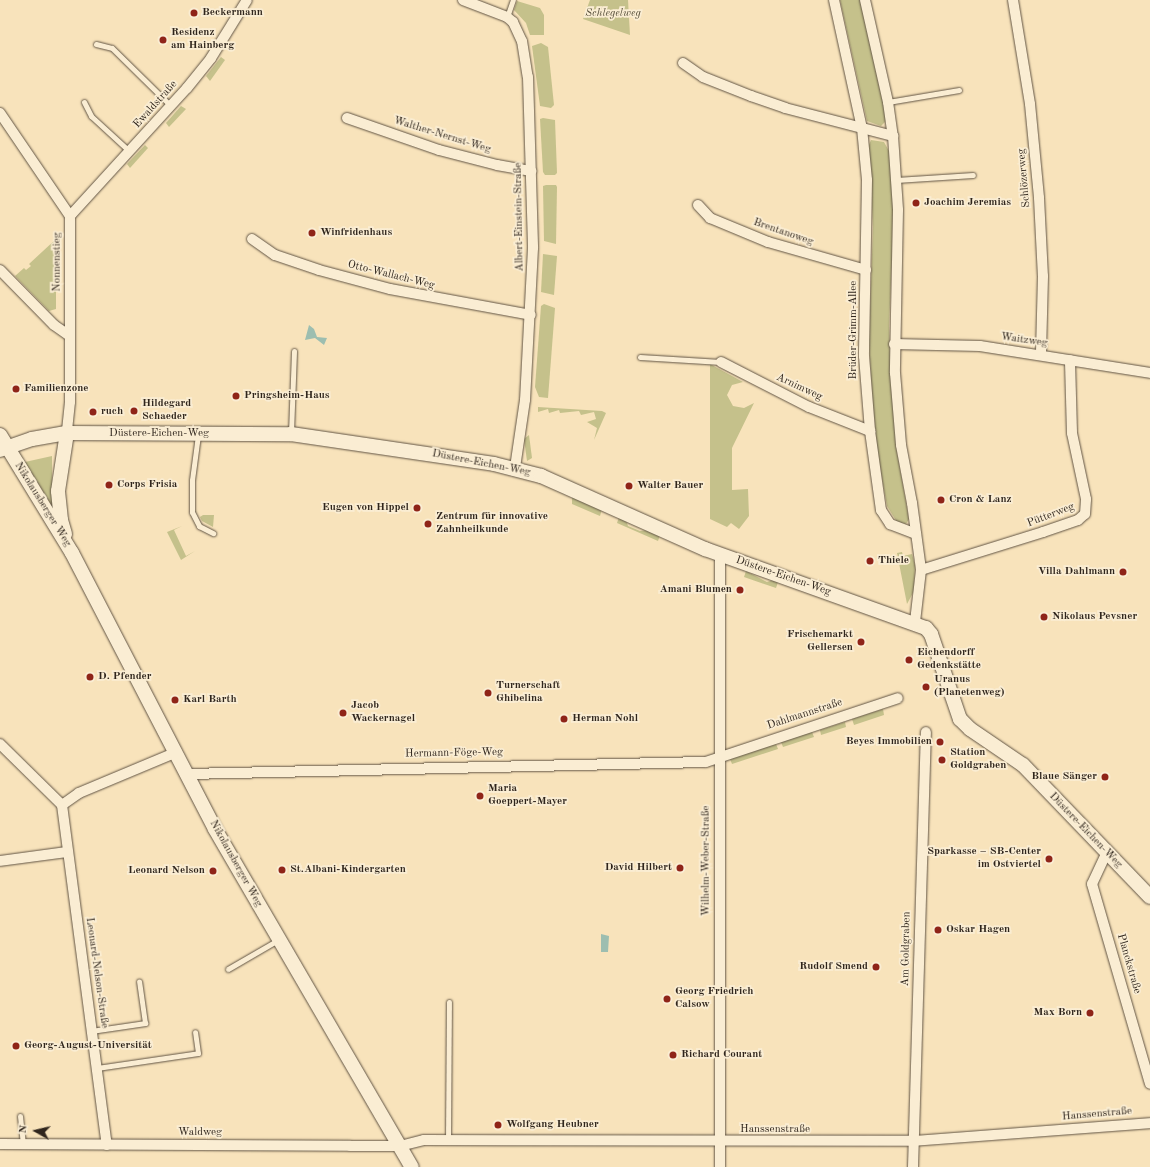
<!DOCTYPE html>
<html>
<head>
<meta charset="utf-8">
<style>
  body { margin:0 }
  #map { position:relative; width:1150px; height:1167px; overflow:hidden; background:#f8e3bb; font-family:"Old Standard TT",serif }
  div>[style] { position:absolute }
  [style*='--x'] { left:calc(var(--x)*1px); top:calc(var(--y)*1px); width:calc(var(--w)*1px); rotate:calc(var(--a)*1deg) }
  .green>* { inset:0; background:#c5c18b }
  .water>* { inset:0; background:#9dbeb0 }
  .roads { filter:drop-shadow(0 0 1px #615444) drop-shadow(0 0 1px #615444) }
  .lane>* { height:5px; margin:-2.5px; padding:0 2.5px; transform-origin:2.5px; border-radius:2.5px; background:#faedd3 }
  .street>* { height:10px; margin:-5px; padding:0 5px; transform-origin:5px; border-radius:5px; background:#faedd3 }
  .secondary>* { height:14px; margin:-7px; padding:0 7px; transform-origin:7px; border-radius:7px; background:#faedd3 }
  .dots>* { width:11px; height:11px; translate:-50% -50%; box-sizing:border-box; border:2px solid #faedd3; border-radius:50% }
  span { translate:-50% -50%; white-space:nowrap; text-align:center; line-height:1.15; -webkit-text-stroke:3.5px #faedd3; paint-order:stroke }
  .poi-label { font-size:11px; color:#2f251c; font-weight:700 }
  .left { translate:0 -50%; text-align:left }
  .right { translate:-100% -50%; text-align:right }
  .park-label { font-size:11px; color:#544c38; font-style:italic }
  .street-label { font-size:11px; color:#2f251c }
  .north { position:absolute; left:16px; top:1111px; width:40px; height:40px; -webkit-text-stroke:3px #faedd3; paint-order:stroke; rotate:278deg; font-size:11px; font-weight:700; line-height:16px; text-align:center; color:#2f251c }
  .north::after { content:''; display:block; margin:auto; width:14px; height:18px; background:#2f251c; clip-path:polygon(50% 0,100% 100%,50% 72%,0 100%) }
</style>
</head>
<body>
<div id="map">
  <div class="green">
    <i style="clip-path:polygon(590px 0,628px 0,630px 35px,583px 19px)"></i>
    <i style="clip-path:polygon(840px 0,860px 0,885px 112px,886px 121px,881px 126px,867px 121px)"></i>
    <i style="clip-path:polygon(517px 1px,540px 8px,544px 15px,544px 35px,530px 35px,526px 23px,514px 10px)"></i>
    <i style="clip-path:polygon(541px 43px,548px 47px,554px 105px,551px 108px,540px 106px,532px 46px)"></i>
    <i style="clip-path:polygon(221px 57px,225px 60px,210px 81px,206px 76px)"></i>
    <i style="clip-path:polygon(181px 106px,186px 109px,169px 127px,166px 123px)"></i>
    <i style="clip-path:polygon(543px 118px,555px 120px,557px 173px,555px 175px,545px 175px,543px 172px,540px 119px)"></i>
    <i style="clip-path:polygon(871px 140px,884px 142px,890px 153px,894px 216px,889px 326px,891px 378px,896px 446px,909px 519px,906px 524px,897px 522px,887px 506px,878px 457px,872px 397px,869px 340px,873px 227px,869px 145px)"></i>
    <i style="clip-path:polygon(145px 145px,148px 148px,130px 168px,127px 164px)"></i>
    <i style="clip-path:polygon(546px 185px,556px 185px,557px 187px,556px 244px,544px 241px,543px 186px)"></i>
    <i style="clip-path:polygon(56px 239px,56px 309px,49px 311px,15px 276px,24px 268px,26px 270px,31px 266px,29px 264px)"></i>
    <i style="clip-path:polygon(543px 254px,557px 256px,554px 295px,541px 292px)"></i>
    <i style="clip-path:polygon(544px 304px,555px 308px,548px 398px,539px 397px,535px 387px,541px 306px)"></i>
    <i style="clip-path:polygon(710px 364px,743px 382px,732px 385px,727px 395px,733px 406px,744px 408px,754px 403px,732px 448px,732px 490px,748px 489px,749px 516px,739px 529px,731px 523px,727px 527px,710px 519px)"></i>
    <i style="clip-path:polygon(538px 407px,602px 411px,606px 413px,594px 440px,597px 428px,587px 422px,596px 419px,594px 412px,581px 415px,579px 411px,560px 413px,559px 410px,549px 413px,548px 409px,538px 412px)"></i>
    <i style="clip-path:polygon(529px 435px,532px 458px,527px 461px,524px 439px)"></i>
    <i style="clip-path:polygon(52px 456px,52px 506px,25px 462px)"></i>
    <i style="clip-path:polygon(572px 496px,602px 509px,600px 516px,572px 504px)"></i>
    <i style="clip-path:polygon(203px 515px,214px 515px,213px 527px,202px 521px,200px 517px)"></i>
    <i style="clip-path:polygon(619px 517px,626px 520px,628px 526px,640px 531px,649px 530px,660px 535px,658px 541px,617px 523px)"></i>
    <i style="clip-path:polygon(182px 526px,174px 530px,186px 556px,195px 551px,181px 560px,167px 532px)"></i>
    <i style="clip-path:polygon(902px 552px,903px 556px,912px 554px,915px 565px,914px 591px,907px 604px,897px 553px)"></i>
    <i style="clip-path:polygon(746px 571px,767px 582px,773px 580px,778px 582px,776px 588px,744px 577px)"></i>
    <i style="clip-path:polygon(883px 709px,884px 715px,854px 725px,852px 719px)"></i>
    <i style="clip-path:polygon(845px 722px,846px 727px,821px 735px,820px 730px)"></i>
    <i style="clip-path:polygon(812px 732px,814px 737px,783px 747px,781px 742px)"></i>
    <i style="clip-path:polygon(776px 744px,778px 749px,732px 764px,730px 759px)"></i>
  </div>
  <div class="water">
    <i style="clip-path:polygon(309px 325px,314px 329px,317px 337px,327px 338px,324px 345px,315px 338px,305px 340px)"></i>
    <i style="clip-path:polygon(601px 934px,609px 936px,608px 952px,601px 952px)"></i>
  </div>
  <div class="roads">
    <div class="lane">
      <i style="--x:507;--y:17;--w:18;--a:-71"></i>
      <i style="--x:96;--y:44;--w:16;--a:14"></i>
      <i style="--x:112;--y:48;--w:83;--a:44.5"></i>
      <i style="--x:84;--y:102;--w:16;--a:63"></i>
      <i style="--x:91;--y:116;--w:52;--a:42.6"></i>
      <i style="--x:888;--y:102;--w:72;--a:-9.6"></i>
      <i style="--x:896;--y:180;--w:77;--a:-3.7"></i>
      <i style="--x:640;--y:357;--w:81;--a:3.5"></i>
      <i style="--x:291;--y:433;--w:82;--a:-87.9"></i>
      <i style="--x:198;--y:435;--w:45;--a:97.6"></i>
      <i style="--x:192;--y:480;--w:32;--a:90"></i>
      <i style="--x:192;--y:512;--w:16;--a:63"></i>
      <i style="--x:199;--y:526;--w:16;--a:27"></i>
      <i style="--x:228;--y:969;--w:58;--a:-30.1"></i>
      <i style="--x:91;--y:1031;--w:55;--a:-8.4"></i>
      <i style="--x:145;--y:1023;--w:42;--a:-98.1"></i>
      <i style="--x:97;--y:1068;--w:102;--a:-8.4"></i>
      <i style="--x:198;--y:1053;--w:21;--a:-98"></i>
      <i style="--x:20;--y:1116;--w:28;--a:84"></i>
      <i style="--x:448;--y:1140;--w:138;--a:-89.6"></i>
    </div>
    <div class="street">
      <i style="--x:463;--y:0;--w:47;--a:21.1"></i>
      <i style="--x:507;--y:17;--w:8;--a:40"></i>
      <i style="--x:513;--y:22;--w:21;--a:65"></i>
      <i style="--x:522;--y:41;--w:36;--a:81"></i>
      <i style="--x:528;--y:77;--w:171;--a:88.3"></i>
      <i style="--x:533;--y:248;--w:152;--a:93"></i>
      <i style="--x:525;--y:400;--w:69;--a:98.4"></i>
      <i style="--x:834;--y:0;--w:131;--a:77.7"></i>
      <i style="--x:862;--y:128;--w:52;--a:84.5"></i>
      <i style="--x:867;--y:180;--w:176;--a:91"></i>
      <i style="--x:864;--y:356;--w:75;--a:85.4"></i>
      <i style="--x:870;--y:431;--w:80;--a:82.1"></i>
      <i style="--x:881;--y:510;--w:17;--a:57"></i>
      <i style="--x:890;--y:524;--w:28;--a:21"></i>
      <i style="--x:865;--y:0;--w:105;--a:77.3"></i>
      <i style="--x:888;--y:102;--w:34;--a:82"></i>
      <i style="--x:893;--y:136;--w:74;--a:86.1"></i>
      <i style="--x:898;--y:210;--w:163;--a:91.1"></i>
      <i style="--x:895;--y:373;--w:72;--a:85.2"></i>
      <i style="--x:901;--y:445;--w:59;--a:79.3"></i>
      <i style="--x:912;--y:503;--w:68;--a:82.3"></i>
      <i style="--x:921;--y:570;--w:52;--a:96.6"></i>
      <i style="--x:1013;--y:0;--w:105;--a:80.7"></i>
      <i style="--x:1030;--y:104;--w:94;--a:84.5"></i>
      <i style="--x:1039;--y:198;--w:78;--a:87.1"></i>
      <i style="--x:1043;--y:276;--w:79;--a:91.5"></i>
      <i style="--x:683;--y:63;--w:24;--a:35"></i>
      <i style="--x:703;--y:77;--w:52;--a:21.6"></i>
      <i style="--x:751;--y:96;--w:36;--a:19"></i>
      <i style="--x:785;--y:108;--w:112;--a:14.5"></i>
      <i style="--x:0;--y:113;--w:125;--a:55.8"></i>
      <i style="--x:70;--y:216;--w:186;--a:90"></i>
      <i style="--x:70;--y:402;--w:31;--a:96"></i>
      <i style="--x:347;--y:118;--w:97;--a:19.2"></i>
      <i style="--x:439;--y:150;--w:60;--a:14.5"></i>
      <i style="--x:497;--y:165;--w:35;--a:10"></i>
      <i style="--x:698;--y:205;--w:18;--a:47"></i>
      <i style="--x:710;--y:218;--w:63;--a:22.5"></i>
      <i style="--x:768;--y:242;--w:102;--a:15.9"></i>
      <i style="--x:70;--y:216;--w:173;--a:-47.6"></i>
      <i style="--x:187;--y:88;--w:38;--a:-51"></i>
      <i style="--x:211;--y:58;--w:68;--a:-58.2"></i>
      <i style="--x:252;--y:239;--w:28;--a:35"></i>
      <i style="--x:275;--y:255;--w:46;--a:18.8"></i>
      <i style="--x:319;--y:270;--w:73;--a:15"></i>
      <i style="--x:390;--y:289;--w:143;--a:10.4"></i>
      <i style="--x:0;--y:270;--w:77;--a:45.5"></i>
      <i style="--x:54;--y:325;--w:19;--a:35"></i>
      <i style="--x:894;--y:344;--w:86;--a:1.3"></i>
      <i style="--x:980;--y:346;--w:172;--a:9"></i>
      <i style="--x:721;--y:362;--w:99;--a:27.1"></i>
      <i style="--x:809;--y:407;--w:66;--a:21.5"></i>
      <i style="--x:921;--y:570;--w:128;--a:-17.3"></i>
      <i style="--x:1043;--y:532;--w:37;--a:-19"></i>
      <i style="--x:1078;--y:520;--w:9;--a:-41"></i>
      <i style="--x:1085;--y:514;--w:15;--a:-86"></i>
      <i style="--x:1086;--y:499;--w:67;--a:-102"></i>
      <i style="--x:1072;--y:433;--w:73;--a:-91.6"></i>
      <i style="--x:0;--y:744;--w:87;--a:44.5"></i>
      <i style="--x:62;--y:805;--w:343;--a:82.5"></i>
      <i style="--x:188;--y:774;--w:518;--a:-1.33"></i>
      <i style="--x:706;--y:762;--w:202;--a:-18.4"></i>
      <i style="--x:62;--y:805;--w:21;--a:-35"></i>
      <i style="--x:79;--y:793;--w:106;--a:-22.7"></i>
      <i style="--x:1106;--y:854;--w:33;--a:115"></i>
      <i style="--x:1092;--y:884;--w:208;--a:73.8"></i>
      <i style="--x:0;--y:861;--w:68;--a:-7.7"></i>
      <i style="--x:0;--y:1144;--w:350;--a:0.3"></i>
      <i style="--x:350;--y:1146;--w:50;--a:0"></i>
      <i style="--x:400;--y:1146;--w:25;--a:-14"></i>
      <i style="--x:424;--y:1140;--w:489;--a:0.1"></i>
      <i style="--x:913;--y:1141;--w:238;--a:-4.3"></i>
      <i style="--x:720;--y:1167;--w:612;--a:-90"></i>
      <i style="--x:913;--y:1167;--w:435;--a:-88.3"></i>
    </div>
    <div class="secondary">
      <i style="--x:0;--y:435;--w:138;--a:58.6"></i>
      <i style="--x:72;--y:553;--w:311;--a:62.6"></i>
      <i style="--x:215;--y:829;--w:391;--a:59.8"></i>
      <i style="--x:0;--y:450;--w:34;--a:-19"></i>
      <i style="--x:32;--y:439;--w:36;--a:-10"></i>
      <i style="--x:67;--y:433;--w:224;--a:0.3"></i>
      <i style="--x:291;--y:434;--w:205;--a:8.4"></i>
      <i style="--x:494;--y:464;--w:49;--a:14.3"></i>
      <i style="--x:541;--y:476;--w:180;--a:24"></i>
      <i style="--x:705;--y:549;--w:235;--a:19.7"></i>
      <i style="--x:926;--y:628;--w:8;--a:50"></i>
      <i style="--x:931;--y:634;--w:90;--a:71.2"></i>
      <i style="--x:960;--y:719;--w:14;--a:45"></i>
      <i style="--x:970;--y:729;--w:64;--a:34.2"></i>
      <i style="--x:1023;--y:765;--w:183;--a:46.1"></i>
      <i style="--x:65;--y:534;--w:15;--a:-106"></i>
      <i style="--x:61;--y:520;--w:29;--a:-96"></i>
      <i style="--x:58;--y:491;--w:59;--a:-81.2"></i>
    </div>
  </div>
  <div class="dots">
    <i style="left:194px;top:13px;background:#8f2418"></i>
    <i style="left:163px;top:40px;background:#8f2418"></i>
    <i style="left:916px;top:203px;background:#8f2418"></i>
    <i style="left:312px;top:233px;background:#8f2418"></i>
    <i style="left:16px;top:389px;background:#8f2418"></i>
    <i style="left:236px;top:396px;background:#8f2418"></i>
    <i style="left:134px;top:411px;background:#8f2418"></i>
    <i style="left:93px;top:412px;background:#8f2418"></i>
    <i style="left:109px;top:485px;background:#8f2418"></i>
    <i style="left:629px;top:486px;background:#8f2418"></i>
    <i style="left:941px;top:500px;background:#8f2418"></i>
    <i style="left:417px;top:508px;background:#8f2418"></i>
    <i style="left:428px;top:524px;background:#8f2418"></i>
    <i style="left:870px;top:561px;background:#8f2418"></i>
    <i style="left:1123px;top:572px;background:#8f2418"></i>
    <i style="left:740px;top:590px;background:#8f2418"></i>
    <i style="left:1044px;top:617px;background:#8f2418"></i>
    <i style="left:861px;top:642px;background:#8f2418"></i>
    <i style="left:909px;top:660px;background:#8f2418"></i>
    <i style="left:90px;top:677px;background:#8f2418"></i>
    <i style="left:926px;top:687px;background:#8f2418"></i>
    <i style="left:488px;top:693px;background:#8f2418"></i>
    <i style="left:175px;top:700px;background:#8f2418"></i>
    <i style="left:343px;top:713px;background:#8f2418"></i>
    <i style="left:564px;top:719px;background:#8f2418"></i>
    <i style="left:940px;top:742px;background:#8f2418"></i>
    <i style="left:942px;top:760px;background:#8f2418"></i>
    <i style="left:1105px;top:777px;background:#8f2418"></i>
    <i style="left:480px;top:796px;background:#8f2418"></i>
    <i style="left:1049px;top:859px;background:#8f2418"></i>
    <i style="left:680px;top:868px;background:#8f2418"></i>
    <i style="left:282px;top:870px;background:#8f2418"></i>
    <i style="left:213px;top:871px;background:#8f2418"></i>
    <i style="left:938px;top:930px;background:#8f2418"></i>
    <i style="left:876px;top:967px;background:#8f2418"></i>
    <i style="left:667px;top:999px;background:#8f2418"></i>
    <i style="left:1090px;top:1013px;background:#8f2418"></i>
    <i style="left:16px;top:1046px;background:#8f2418"></i>
    <i style="left:673px;top:1055px;background:#8f2418"></i>
    <i style="left:498px;top:1125px;background:#8f2418"></i>
  </div>
  <div class="poi-label">
    <span class="left" style="left:202px;top:13px">Beckermann</span>
    <span class="left" style="left:171px;top:40px">Residenz<br>am Hainberg</span>
    <span class="left" style="left:924px;top:203px">Joachim Jeremias</span>
    <span class="left" style="left:320px;top:233px">Winfridenhaus</span>
    <span class="left" style="left:24px;top:389px">Familienzone</span>
    <span class="left" style="left:244px;top:396px">Pringsheim-Haus</span>
    <span class="left" style="left:142px;top:411px">Hildegard<br>Schaeder</span>
    <span class="left" style="left:101px;top:412px">ruch</span>
    <span class="left" style="left:117px;top:485px">Corps Frisia</span>
    <span class="left" style="left:637px;top:486px">Walter Bauer</span>
    <span class="left" style="left:949px;top:500px">Cron &amp; Lanz</span>
    <span class="right" style="left:409px;top:508px">Eugen von Hippel</span>
    <span class="left" style="left:436px;top:524px">Zentrum für innovative<br>Zahnheilkunde</span>
    <span class="left" style="left:878px;top:561px">Thiele</span>
    <span class="right" style="left:1115px;top:572px">Villa Dahlmann</span>
    <span class="right" style="left:732px;top:590px">Amani Blumen</span>
    <span class="left" style="left:1052px;top:617px">Nikolaus Pevsner</span>
    <span class="right" style="left:853px;top:642px">Frischemarkt<br>Gellersen</span>
    <span class="left" style="left:917px;top:660px">Eichendorff<br>Gedenkstätte</span>
    <span class="left" style="left:98px;top:677px">D. Pfender</span>
    <span class="left" style="left:934px;top:687px">Uranus<br>(Planetenweg)</span>
    <span class="left" style="left:496px;top:693px">Turnerschaft<br>Ghibelina</span>
    <span class="left" style="left:183px;top:700px">Karl Barth</span>
    <span class="left" style="left:351px;top:713px">Jacob<br>Wackernagel</span>
    <span class="left" style="left:572px;top:719px">Herman Nohl</span>
    <span class="right" style="left:932px;top:742px">Beyes Immobilien</span>
    <span class="left" style="left:950px;top:760px">Station<br>Goldgraben</span>
    <span class="right" style="left:1097px;top:777px">Blaue Sänger</span>
    <span class="left" style="left:488px;top:796px">Maria<br>Goeppert-Mayer</span>
    <span class="right" style="left:1041px;top:859px">Sparkasse – SB-Center<br>im Ostviertel</span>
    <span class="right" style="left:672px;top:868px">David Hilbert</span>
    <span class="left" style="left:290px;top:870px">St.Albani-Kindergarten</span>
    <span class="right" style="left:205px;top:871px">Leonard Nelson</span>
    <span class="left" style="left:946px;top:930px">Oskar Hagen</span>
    <span class="right" style="left:868px;top:967px">Rudolf Smend</span>
    <span class="left" style="left:675px;top:999px">Georg Friedrich<br>Calsow</span>
    <span class="right" style="left:1082px;top:1013px">Max Born</span>
    <span class="left" style="left:24px;top:1046px">Georg-August-Universität</span>
    <span class="left" style="left:681px;top:1055px">Richard Courant</span>
    <span class="left" style="left:506px;top:1125px">Wolfgang Heubner</span>
  </div>
  <div class="park-label">
    <span style="left:613px;top:14px">Schlegelweg</span>
  </div>
  <div class="street-label">
    <span style="left:156px;top:105px;rotate:-48deg">Ewaldstraße</span>
    <span style="left:442px;top:136px;rotate:17deg">Walther-Nernst-Weg</span>
    <span style="left:1025px;top:178px;rotate:-95deg">Schlözerweg</span>
    <span style="left:520px;top:217px;rotate:-91deg">Albert-Einstein-Straße</span>
    <span style="left:783px;top:233px;rotate:19deg">Brentanoweg</span>
    <span style="left:58px;top:262px;rotate:-90deg">Nonnenstieg</span>
    <span style="left:391px;top:276px;rotate:14deg">Otto-Wallach-Weg</span>
    <span style="left:854px;top:330px;rotate:-90deg">Brüder-Grimm-Allee</span>
    <span style="left:1024px;top:341px;rotate:8deg">Waitzweg</span>
    <span style="left:799px;top:388px;rotate:25deg">Arnimweg</span>
    <span style="left:159px;top:434px">Düstere-Eichen-Weg</span>
    <span style="left:481px;top:464px;rotate:11deg">Düstere-Eichen-Weg</span>
    <span style="left:42px;top:505px;rotate:58deg">Nikolausberger Weg</span>
    <span style="left:1051px;top:516px;rotate:-21deg">Pütterweg</span>
    <span style="left:783px;top:577px;rotate:19deg">Düstere-Eichen-Weg</span>
    <span style="left:805px;top:715px;rotate:-18deg">Dahlmannstraße</span>
    <span style="left:454px;top:754px;rotate:-1deg">Hermann-Föge-Weg</span>
    <span style="left:1085px;top:831px;rotate:46deg">Düstere-Eichen-Weg</span>
    <span style="left:707px;top:861px;rotate:-90deg">Wilhelm-Weber-Straße</span>
    <span style="left:235px;top:864px;rotate:61deg">Nikolausberger Weg</span>
    <span style="left:907px;top:949px;rotate:-89deg">Am Goldgraben</span>
    <span style="left:1128px;top:964px;rotate:74deg">Planckstraße</span>
    <span style="left:96px;top:973px;rotate:82deg">Leonard-Nelson-Straße</span>
    <span style="left:1097px;top:1115px;rotate:-5deg">Hanssenstraße</span>
    <span style="left:775px;top:1130px">Hanssenstraße</span>
    <span style="left:200px;top:1133px">Waldweg</span>
  </div>
  <div class="north">N</div>
</div>
</body>
</html>
